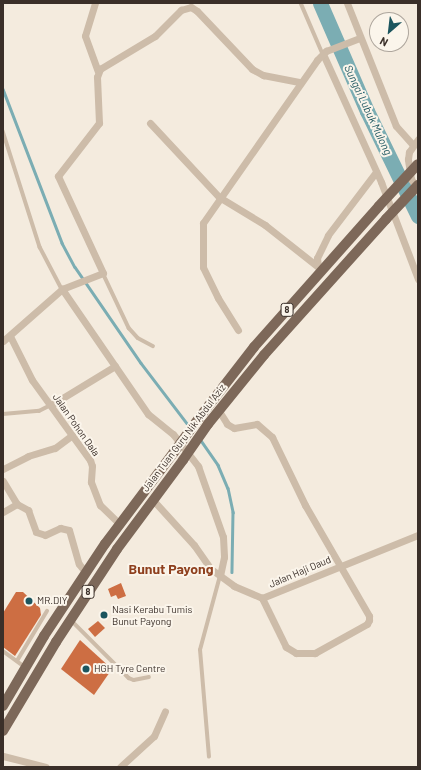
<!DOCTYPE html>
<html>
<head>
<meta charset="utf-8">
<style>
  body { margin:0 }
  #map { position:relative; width:421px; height:770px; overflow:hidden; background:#f4ebde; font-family:Barlow,sans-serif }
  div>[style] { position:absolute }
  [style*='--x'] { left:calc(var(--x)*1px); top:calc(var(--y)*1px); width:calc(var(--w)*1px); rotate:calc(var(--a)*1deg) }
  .stream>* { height:2.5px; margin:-1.25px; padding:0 1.25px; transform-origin:1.25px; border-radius:1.25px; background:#7badb3 }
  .river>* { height:15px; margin:-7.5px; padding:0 7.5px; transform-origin:7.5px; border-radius:7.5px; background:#7badb3 }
  .building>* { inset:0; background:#cd6e43 }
  .service>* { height:3.5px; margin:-1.75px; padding:0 1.75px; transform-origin:1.75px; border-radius:1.75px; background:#cdbca9 }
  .minor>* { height:7px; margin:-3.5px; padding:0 3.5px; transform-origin:3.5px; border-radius:3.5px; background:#cdbca9 }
  .primary>* { height:10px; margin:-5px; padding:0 5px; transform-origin:5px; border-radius:5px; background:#7d6859 }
  .primary-bridge>* { height:10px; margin:-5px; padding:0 5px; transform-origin:5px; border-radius:5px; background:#7d6859 }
  .dots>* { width:11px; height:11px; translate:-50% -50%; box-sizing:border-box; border:2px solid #fbf5eb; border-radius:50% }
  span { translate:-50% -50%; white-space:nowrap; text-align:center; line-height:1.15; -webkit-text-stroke:4px #fbf5eb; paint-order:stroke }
  .shield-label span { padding:1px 3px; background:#fbf5eb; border:1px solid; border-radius:3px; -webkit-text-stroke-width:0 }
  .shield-label { font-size:9px; color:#3a2f29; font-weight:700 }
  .street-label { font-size:10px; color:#3a2f29 }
  .poi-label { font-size:10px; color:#3a2f29 }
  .left { translate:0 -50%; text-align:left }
  .water-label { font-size:11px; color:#1c555e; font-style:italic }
  .district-label { font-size:14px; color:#8e3f1d; font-weight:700 }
  .frame { position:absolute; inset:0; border:4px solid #3a2f29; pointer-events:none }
  .north { position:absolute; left:369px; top:12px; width:40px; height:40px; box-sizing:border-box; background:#fbf5eb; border:1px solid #aea69d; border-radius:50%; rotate:208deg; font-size:11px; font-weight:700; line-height:16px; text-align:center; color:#3a2f29 }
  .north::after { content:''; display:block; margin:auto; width:14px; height:18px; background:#1c555e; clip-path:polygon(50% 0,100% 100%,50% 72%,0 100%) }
</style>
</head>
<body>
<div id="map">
  <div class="stream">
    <i style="--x:3;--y:89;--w:165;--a:69"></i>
    <i style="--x:62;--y:243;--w:27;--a:62"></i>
    <i style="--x:75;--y:267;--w:116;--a:55.5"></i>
    <i style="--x:141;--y:363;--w:79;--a:52.7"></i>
    <i style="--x:200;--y:439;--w:32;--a:55"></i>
    <i style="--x:218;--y:465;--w:25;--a:67"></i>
    <i style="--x:228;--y:488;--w:25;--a:78"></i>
    <i style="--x:233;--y:512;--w:60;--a:91"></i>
  </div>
  <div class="river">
    <i style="--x:320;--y:3;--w:118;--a:66.5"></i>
    <i style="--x:367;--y:111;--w:117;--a:64.1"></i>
  </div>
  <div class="building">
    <i style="clip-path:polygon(121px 583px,126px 596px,118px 599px,116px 595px,111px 597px,108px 589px)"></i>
    <i style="clip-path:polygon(16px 592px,23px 592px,40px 608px,41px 615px,15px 656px,3px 647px,3px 613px)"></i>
    <i style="clip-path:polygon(98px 621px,105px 628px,95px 637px,88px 629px)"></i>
    <i style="clip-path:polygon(80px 640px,112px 669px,94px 695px,61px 669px)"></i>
  </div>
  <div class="service">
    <i style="--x:301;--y:3;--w:56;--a:66.7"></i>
    <i style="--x:3;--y:131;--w:122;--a:72.3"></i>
    <i style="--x:40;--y:247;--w:47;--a:62.4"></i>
    <i style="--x:103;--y:273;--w:61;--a:64.7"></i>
    <i style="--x:129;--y:328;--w:13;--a:48"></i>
    <i style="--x:138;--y:338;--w:17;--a:28"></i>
    <i style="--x:3;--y:414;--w:36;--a:-5"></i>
    <i style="--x:39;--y:411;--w:13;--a:-27"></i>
    <i style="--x:71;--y:620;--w:82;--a:45"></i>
    <i style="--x:129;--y:678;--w:5;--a:22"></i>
    <i style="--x:134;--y:680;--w:15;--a:-11"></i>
    <i style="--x:3;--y:651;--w:27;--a:36"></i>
    <i style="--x:17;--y:661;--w:58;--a:-59"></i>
    <i style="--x:209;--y:757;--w:107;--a:-94.8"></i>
    <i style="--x:200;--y:650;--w:77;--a:-74.9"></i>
  </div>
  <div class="minor">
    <i style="--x:95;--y:3;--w:34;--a:107"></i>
    <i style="--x:85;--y:36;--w:37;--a:70"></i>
    <i style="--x:347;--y:3;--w:132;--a:68.3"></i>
    <i style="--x:396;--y:126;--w:25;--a:48"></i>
    <i style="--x:323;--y:54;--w:141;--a:65.6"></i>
    <i style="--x:381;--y:182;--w:104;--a:69.1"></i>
    <i style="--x:150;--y:123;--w:101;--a:47"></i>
    <i style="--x:219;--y:197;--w:54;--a:31.3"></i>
    <i style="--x:265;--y:225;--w:73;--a:38.3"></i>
    <i style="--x:418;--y:190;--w:13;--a:-122"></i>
    <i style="--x:411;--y:179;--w:20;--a:-99"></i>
    <i style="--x:408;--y:159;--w:7;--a:-82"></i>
    <i style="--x:409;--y:152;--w:16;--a:-55"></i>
    <i style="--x:318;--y:266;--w:8;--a:-97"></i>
    <i style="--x:317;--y:258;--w:25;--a:-64"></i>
    <i style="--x:328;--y:235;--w:79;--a:-52.7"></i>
    <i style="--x:62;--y:289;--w:152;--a:55.5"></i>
    <i style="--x:148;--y:414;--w:32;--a:39"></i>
    <i style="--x:173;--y:434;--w:41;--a:52"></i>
    <i style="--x:198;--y:466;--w:75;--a:70.6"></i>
    <i style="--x:223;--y:537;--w:20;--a:87"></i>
    <i style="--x:224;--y:557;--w:19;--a:102"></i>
    <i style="--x:238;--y:330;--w:38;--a:-122"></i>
    <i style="--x:218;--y:298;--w:34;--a:-116"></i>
    <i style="--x:203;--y:267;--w:44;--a:-90"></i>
    <i style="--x:203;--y:223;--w:199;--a:-55"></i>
    <i style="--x:317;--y:60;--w:13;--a:-45"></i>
    <i style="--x:326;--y:51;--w:36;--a:-21"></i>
    <i style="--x:10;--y:336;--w:49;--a:63.4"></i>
    <i style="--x:32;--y:380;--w:99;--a:54.1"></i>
    <i style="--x:90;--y:460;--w:6;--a:72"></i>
    <i style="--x:92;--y:466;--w:16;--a:94"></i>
    <i style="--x:91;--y:482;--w:25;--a:69"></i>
    <i style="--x:100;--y:505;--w:28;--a:44"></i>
    <i style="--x:3;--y:341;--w:79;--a:-41.4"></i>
    <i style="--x:62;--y:289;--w:44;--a:-21.3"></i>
    <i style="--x:103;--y:273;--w:107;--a:-114.9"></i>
    <i style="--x:58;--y:176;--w:67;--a:-52.3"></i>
    <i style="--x:99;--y:123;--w:46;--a:-92.5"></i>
    <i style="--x:97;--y:77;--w:9;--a:-69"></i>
    <i style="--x:100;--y:69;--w:64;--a:-31"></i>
    <i style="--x:155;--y:36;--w:37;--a:-45"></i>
    <i style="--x:181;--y:10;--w:10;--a:-17"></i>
    <i style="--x:191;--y:7;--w:7;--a:34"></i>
    <i style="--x:197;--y:11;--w:80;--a:46.5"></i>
    <i style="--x:252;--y:69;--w:13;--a:29"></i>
    <i style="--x:263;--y:75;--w:38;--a:11"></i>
    <i style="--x:51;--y:405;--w:75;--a:-31.4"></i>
    <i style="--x:219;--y:411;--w:15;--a:58"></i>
    <i style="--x:227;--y:424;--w:8;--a:30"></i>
    <i style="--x:234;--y:428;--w:23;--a:-10"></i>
    <i style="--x:257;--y:424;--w:20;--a:41"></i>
    <i style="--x:272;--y:437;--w:76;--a:64.1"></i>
    <i style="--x:305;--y:505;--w:128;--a:60"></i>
    <i style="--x:369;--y:616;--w:4;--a:90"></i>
    <i style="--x:369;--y:620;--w:4;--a:117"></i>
    <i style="--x:367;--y:624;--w:60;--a:150.9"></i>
    <i style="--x:315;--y:653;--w:19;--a:180"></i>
    <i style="--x:296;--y:653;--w:12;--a:-149"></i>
    <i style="--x:286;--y:647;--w:55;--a:-116.1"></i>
    <i style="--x:3;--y:469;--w:28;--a:-27"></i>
    <i style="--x:28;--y:456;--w:28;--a:-17"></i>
    <i style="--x:55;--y:448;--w:21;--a:-37"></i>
    <i style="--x:3;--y:481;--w:27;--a:59"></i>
    <i style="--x:17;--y:504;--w:13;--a:29"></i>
    <i style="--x:28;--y:510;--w:23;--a:70"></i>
    <i style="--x:36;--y:532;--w:9;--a:18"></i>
    <i style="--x:45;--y:535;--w:17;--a:-25"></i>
    <i style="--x:60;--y:528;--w:9;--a:13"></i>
    <i style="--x:69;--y:530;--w:35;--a:74"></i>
    <i style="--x:79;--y:564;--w:11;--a:52"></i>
    <i style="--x:153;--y:500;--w:61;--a:47.7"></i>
    <i style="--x:194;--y:545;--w:29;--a:55"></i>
    <i style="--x:211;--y:569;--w:29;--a:36"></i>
    <i style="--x:234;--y:586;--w:30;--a:23"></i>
    <i style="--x:262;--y:598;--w:168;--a:-22"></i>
    <i style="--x:3;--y:512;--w:16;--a:-30"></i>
    <i style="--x:3;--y:756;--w:44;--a:14.3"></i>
    <i style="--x:120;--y:767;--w:46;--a:-42.4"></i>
    <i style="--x:154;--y:736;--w:27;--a:-66"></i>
  </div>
  <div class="primary">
    <i style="--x:199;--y:418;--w:90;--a:-52.2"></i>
    <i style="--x:254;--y:347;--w:188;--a:-48.4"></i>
    <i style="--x:208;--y:424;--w:89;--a:-50.9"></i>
    <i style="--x:264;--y:355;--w:183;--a:-48.1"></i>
    <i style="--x:3;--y:706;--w:81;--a:-59.6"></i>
    <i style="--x:44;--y:636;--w:110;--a:-56.5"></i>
    <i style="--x:105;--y:544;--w:115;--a:-53.1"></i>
    <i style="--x:3;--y:731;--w:104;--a:-59.2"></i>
    <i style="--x:56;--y:642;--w:111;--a:-56.7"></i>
    <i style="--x:117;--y:549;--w:111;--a:-53.4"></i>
  </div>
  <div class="primary-bridge">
    <i style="--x:379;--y:206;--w:57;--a:-47.1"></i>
    <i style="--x:386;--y:219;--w:47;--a:-46.7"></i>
    <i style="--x:174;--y:452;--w:42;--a:-53.7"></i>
    <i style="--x:183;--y:460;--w:44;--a:-55.2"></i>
  </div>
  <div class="dots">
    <i style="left:29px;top:601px;background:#1c555e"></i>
    <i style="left:104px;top:615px;background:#1c555e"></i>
    <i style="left:86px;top:669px;background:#1c555e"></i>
  </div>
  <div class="shield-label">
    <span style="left:287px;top:310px">8</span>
    <span style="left:88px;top:592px">8</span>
  </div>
  <div class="street-label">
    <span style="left:76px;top:425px;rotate:55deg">Jalan Pohon Dala</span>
    <span style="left:184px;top:438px;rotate:-53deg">Jalan Tuan Guru Nik Abdul Aziz</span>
    <span style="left:300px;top:572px;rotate:-23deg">Jalan Haji Daud</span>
  </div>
  <div class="poi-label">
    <span class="left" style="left:37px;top:601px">MR.DIY</span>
    <span class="left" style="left:112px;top:615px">Nasi Kerabu Tumis<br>Bunut Payong</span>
    <span class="left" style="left:94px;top:669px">HGH Tyre Centre</span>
  </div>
  <div class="water-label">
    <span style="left:368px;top:110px;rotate:65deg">Sungai Lubuk Mulong</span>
  </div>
  <div class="district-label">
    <span style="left:171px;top:569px">Bunut Payong</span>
  </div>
  <div class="frame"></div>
  <div class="north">N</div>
</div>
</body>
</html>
